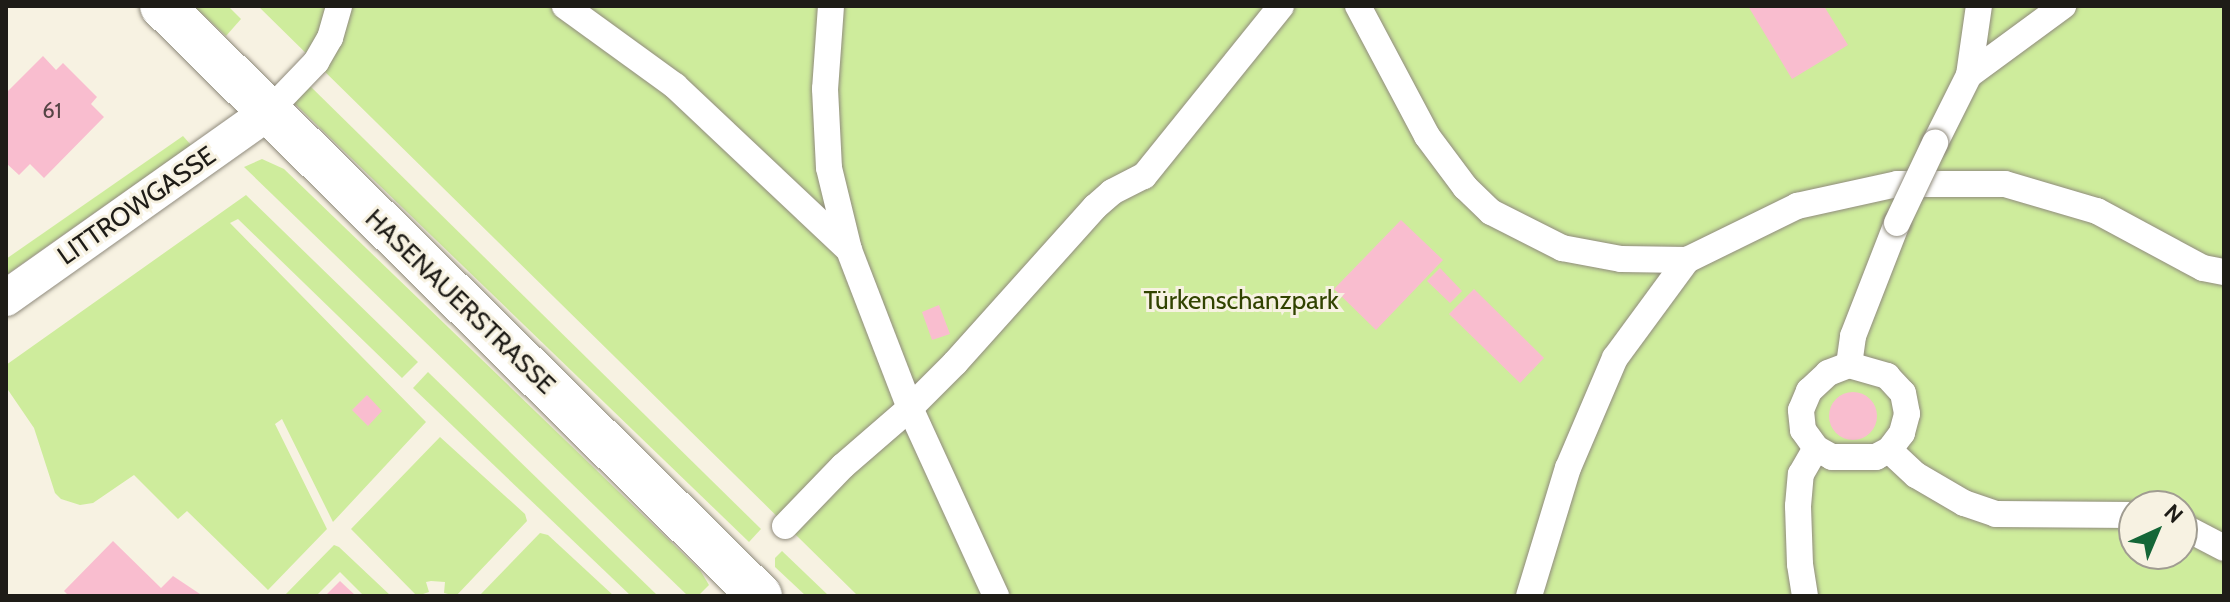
<!DOCTYPE html>
<html>
<head>
<meta charset="utf-8">
<style>
  body { margin:0 }
  #map { position:relative; width:2230px; height:602px; overflow:hidden; background:#f7f2e2; font-family:Cabin,sans-serif }
  div>[style] { position:absolute }
  [style*='--x'] { left:calc(var(--x)*1px); top:calc(var(--y)*1px); width:calc(var(--w)*1px); rotate:calc(var(--a)*1deg) }
  .green>* { inset:0; background:#ceec9c }
  .building>* { inset:0; background:#f9bdcf }
  .round { border-radius:50% }
  .roads { filter:drop-shadow(0 0 2px #908b7d) drop-shadow(0 0 2px #908b7d) }
  .pedestrian>* { height:26px; margin:-13px; padding:0 13px; transform-origin:13px; border-radius:13px; background:#fff }
  .minor>* { height:36px; margin:-18px; padding:0 18px; transform-origin:18px; border-radius:18px; background:#fff }
  .tertiary>* { height:44px; margin:-22px; padding:0 22px; transform-origin:22px; border-radius:22px; background:#fff }
  .bridges { filter:drop-shadow(0 0 2px #908b7d) drop-shadow(0 0 2px #908b7d) }
  .pedestrian-bridge>* { height:26px; margin:-13px; padding:0 13px; transform-origin:13px; border-radius:13px; background:#fff }
  span { translate:-50% -50%; white-space:nowrap; text-align:center; line-height:1.15; -webkit-text-stroke:6px #f7f2e2; paint-order:stroke }
  .number-label { font-size:22px; color:#554445 }
  .number-label span { -webkit-text-stroke-width:0 }
  .street-label { font-size:26px; color:#1e1c17 }
  .park-label { font-size:26px; color:#314300 }
  .frame { position:absolute; inset:0; border:8px solid #1e1c17; pointer-events:none }
  .north { position:absolute; left:2118px; top:490px; width:80px; height:80px; box-sizing:border-box; background:#f7f2e2; border:2px solid #a09c91; border-radius:50%; rotate:44deg; font-size:22px; font-weight:700; line-height:32px; text-align:center; color:#1e1c17 }
  .north::after { content:''; display:block; margin:auto; width:28px; height:36px; background:#146637; clip-path:polygon(50% 0,100% 100%,50% 72%,0 100%) }
</style>
</head>
<body>
<div id="map">
  <div class="green">
    <i style="clip-path:polygon(194px 6px,228px 6px,241px 19px,226px 36px)"></i>
    <i style="clip-path:polygon(evenodd,258px 6px,2224px 6px,2224px 596px,858px 596px,258px 6px,2134px 506px,2182px 506px,2182px 554px,2134px 554px,2134px 506px)"></i>
    <i style="clip-path:polygon(308px 84px,761px 529px,749px 542px,292px 101px)"></i>
    <i style="clip-path:polygon(183px 136px,191px 145px,6px 275px,6px 259px)"></i>
    <i style="clip-path:polygon(262px 159px,284px 169px,700px 570px,709px 585px,698px 596px,688px 596px,244px 167px)"></i>
    <i style="clip-path:polygon(246px 195px,418px 362px,402px 378px,238px 219px,230px 223px,426px 422px,333px 522px,282px 419px,275px 424px,327px 529px,268px 590px,187px 511px,178px 519px,134px 475px,93px 503px,80px 505px,61px 499px,55px 493px,34px 428px,6px 387px,6px 365px)"></i>
    <i style="clip-path:polygon(428px 372px,658px 596px,631px 596px,413px 388px)"></i>
    <i style="clip-path:polygon(440px 437px,525px 514px,527px 521px,456px 596px,444px 593px,445px 582px,431px 581px,426px 582px,429px 592px,417px 596px,351px 529px)"></i>
    <i style="clip-path:polygon(540px 533px,548px 535px,614px 596px,479px 596px)"></i>
    <i style="clip-path:polygon(334px 545px,339px 547px,391px 596px,364px 596px,340px 572px,316px 596px,284px 596px)"></i>
    <i style="clip-path:polygon(782px 551px,829px 596px,806px 596px,775px 567px,775px 558px)"></i>
  </div>
  <div class="building">
    <i style="clip-path:polygon(1748px 6px,1824px 6px,1848px 45px,1792px 79px)"></i>
    <i style="clip-path:polygon(43px 56px,56px 70px,63px 63px,97px 97px,91px 104px,104px 117px,44px 178px,30px 164px,19px 175px,6px 163px,6px 93px)"></i>
    <i style="clip-path:polygon(1401px 220px,1443px 260px,1376px 330px,1334px 289px)"></i>
    <i style="clip-path:polygon(1440px 268px,1462px 291px,1450px 303px,1427px 281px)"></i>
    <i style="clip-path:polygon(1474px 289px,1544px 358px,1520px 383px,1449px 314px)"></i>
    <i style="clip-path:polygon(939px 305px,950px 334px,932px 340px,922px 312px)"></i>
    <i class="round" style="left:1829px;top:392px;width:48px;height:48px"></i>
    <i style="clip-path:polygon(367px 395px,382px 411px,368px 426px,352px 410px)"></i>
    <i style="clip-path:polygon(113px 541px,161px 588px,173px 576px,203px 596px,69px 596px,64px 591px)"></i>
    <i style="clip-path:polygon(340px 581px,356px 596px,325px 596px)"></i>
  </div>
  <div class="roads">
    <div class="pedestrian">
      <i style="--x:565;--y:6;--w:136;--a:36"></i>
      <i style="--x:675;--y:86;--w:239;--a:43.3"></i>
      <i style="--x:831;--y:6;--w:83;--a:94.1"></i>
      <i style="--x:825;--y:89;--w:79;--a:87.1"></i>
      <i style="--x:829;--y:168;--w:84;--a:76.3"></i>
      <i style="--x:849;--y:250;--w:169;--a:68.9"></i>
      <i style="--x:910;--y:408;--w:207;--a:65.4"></i>
      <i style="--x:1358;--y:6;--w:147;--a:62"></i>
      <i style="--x:1427;--y:136;--w:64;--a:53.3"></i>
      <i style="--x:1465;--y:187;--w:36;--a:44"></i>
      <i style="--x:1491;--y:212;--w:80;--a:26.9"></i>
      <i style="--x:1562;--y:248;--w:60;--a:10.6"></i>
      <i style="--x:1621;--y:259;--w:66;--a:0.9"></i>
      <i style="--x:1969;--y:75;--w:117;--a:-36.3"></i>
      <i style="--x:267;--y:113;--w:71;--a:-46.1"></i>
      <i style="--x:316;--y:62;--w:28;--a:-60"></i>
      <i style="--x:330;--y:38;--w:33;--a:-74"></i>
      <i style="--x:1935;--y:143;--w:76;--a:-63.4"></i>
      <i style="--x:1969;--y:75;--w:70;--a:-81.8"></i>
      <i style="--x:1849;--y:365;--w:40;--a:16"></i>
      <i style="--x:1887;--y:376;--w:23;--a:47"></i>
      <i style="--x:1903;--y:393;--w:21;--a:79"></i>
      <i style="--x:1907;--y:414;--w:20;--a:105"></i>
      <i style="--x:1902;--y:433;--w:21;--a:127"></i>
      <i style="--x:1889;--y:450;--w:15;--a:152"></i>
      <i style="--x:1876;--y:457;--w:44;--a:180"></i>
      <i style="--x:1832;--y:457;--w:18;--a:-151"></i>
      <i style="--x:1816;--y:448;--w:22;--a:-126"></i>
      <i style="--x:1803;--y:430;--w:20;--a:-96"></i>
      <i style="--x:1801;--y:410;--w:21;--a:-67"></i>
      <i style="--x:1809;--y:391;--w:26;--a:-43"></i>
      <i style="--x:1828;--y:373;--w:22;--a:-21"></i>
      <i style="--x:1849;--y:365;--w:29;--a:-82"></i>
      <i style="--x:1853;--y:336;--w:121;--a:-68.7"></i>
      <i style="--x:1889;--y:450;--w:37;--a:43"></i>
      <i style="--x:1916;--y:475;--w:56;--a:30.3"></i>
      <i style="--x:1964;--y:503;--w:34;--a:19"></i>
      <i style="--x:1996;--y:514;--w:138;--a:0.4"></i>
      <i style="--x:785;--y:526;--w:83;--a:-46"></i>
      <i style="--x:843;--y:466;--w:89;--a:-40.9"></i>
      <i style="--x:910;--y:408;--w:64;--a:-45"></i>
      <i style="--x:955;--y:363;--w:210;--a:-48.1"></i>
      <i style="--x:1095;--y:207;--w:23;--a:-41"></i>
      <i style="--x:1112;--y:192;--w:36;--a:-27"></i>
      <i style="--x:1144;--y:176;--w:218;--a:-51.1"></i>
      <i style="--x:2182;--y:526;--w:47;--a:27.6"></i>
      <i style="--x:1529;--y:596;--w:134;--a:-73.1"></i>
      <i style="--x:1568;--y:468;--w:120;--a:-66.9"></i>
      <i style="--x:1615;--y:358;--w:122;--a:-53.7"></i>
      <i style="--x:1687;--y:260;--w:123;--a:-26.1"></i>
      <i style="--x:1797;--y:206;--w:102;--a:-12.4"></i>
      <i style="--x:1897;--y:184;--w:108;--a:0"></i>
      <i style="--x:2005;--y:184;--w:96;--a:16.4"></i>
      <i style="--x:2097;--y:211;--w:120;--a:28.3"></i>
      <i style="--x:2203;--y:268;--w:21;--a:11"></i>
      <i style="--x:1805;--y:596;--w:32;--a:-99"></i>
      <i style="--x:1800;--y:564;--w:58;--a:-92"></i>
      <i style="--x:1798;--y:506;--w:32;--a:-85"></i>
      <i style="--x:1801;--y:474;--w:30;--a:-60"></i>
    </div>
    <div class="minor">
      <i style="--x:6;--y:298;--w:320;--a:-35.3"></i>
    </div>
    <div class="tertiary">
      <i style="--x:162;--y:6;--w:840;--a:44.61"></i>
    </div>
  </div>
  <div class="bridges">
    <div class="pedestrian-bridge">
      <i style="--x:1897;--y:223;--w:89;--a:-64.6"></i>
    </div>
  </div>
  <div class="number-label">
    <span style="left:52px;top:111px">61</span>
  </div>
  <div class="street-label">
    <span style="left:137px;top:206px;rotate:-35deg">LITTROWGASSE</span>
    <span style="left:460px;top:302px;rotate:44deg">HASENAUERSTRASSE</span>
  </div>
  <div class="park-label">
    <span style="left:1241px;top:301px">Türkenschanzpark</span>
  </div>
  <div class="frame"></div>
  <div class="north">N</div>
</div>
</body>
</html>
